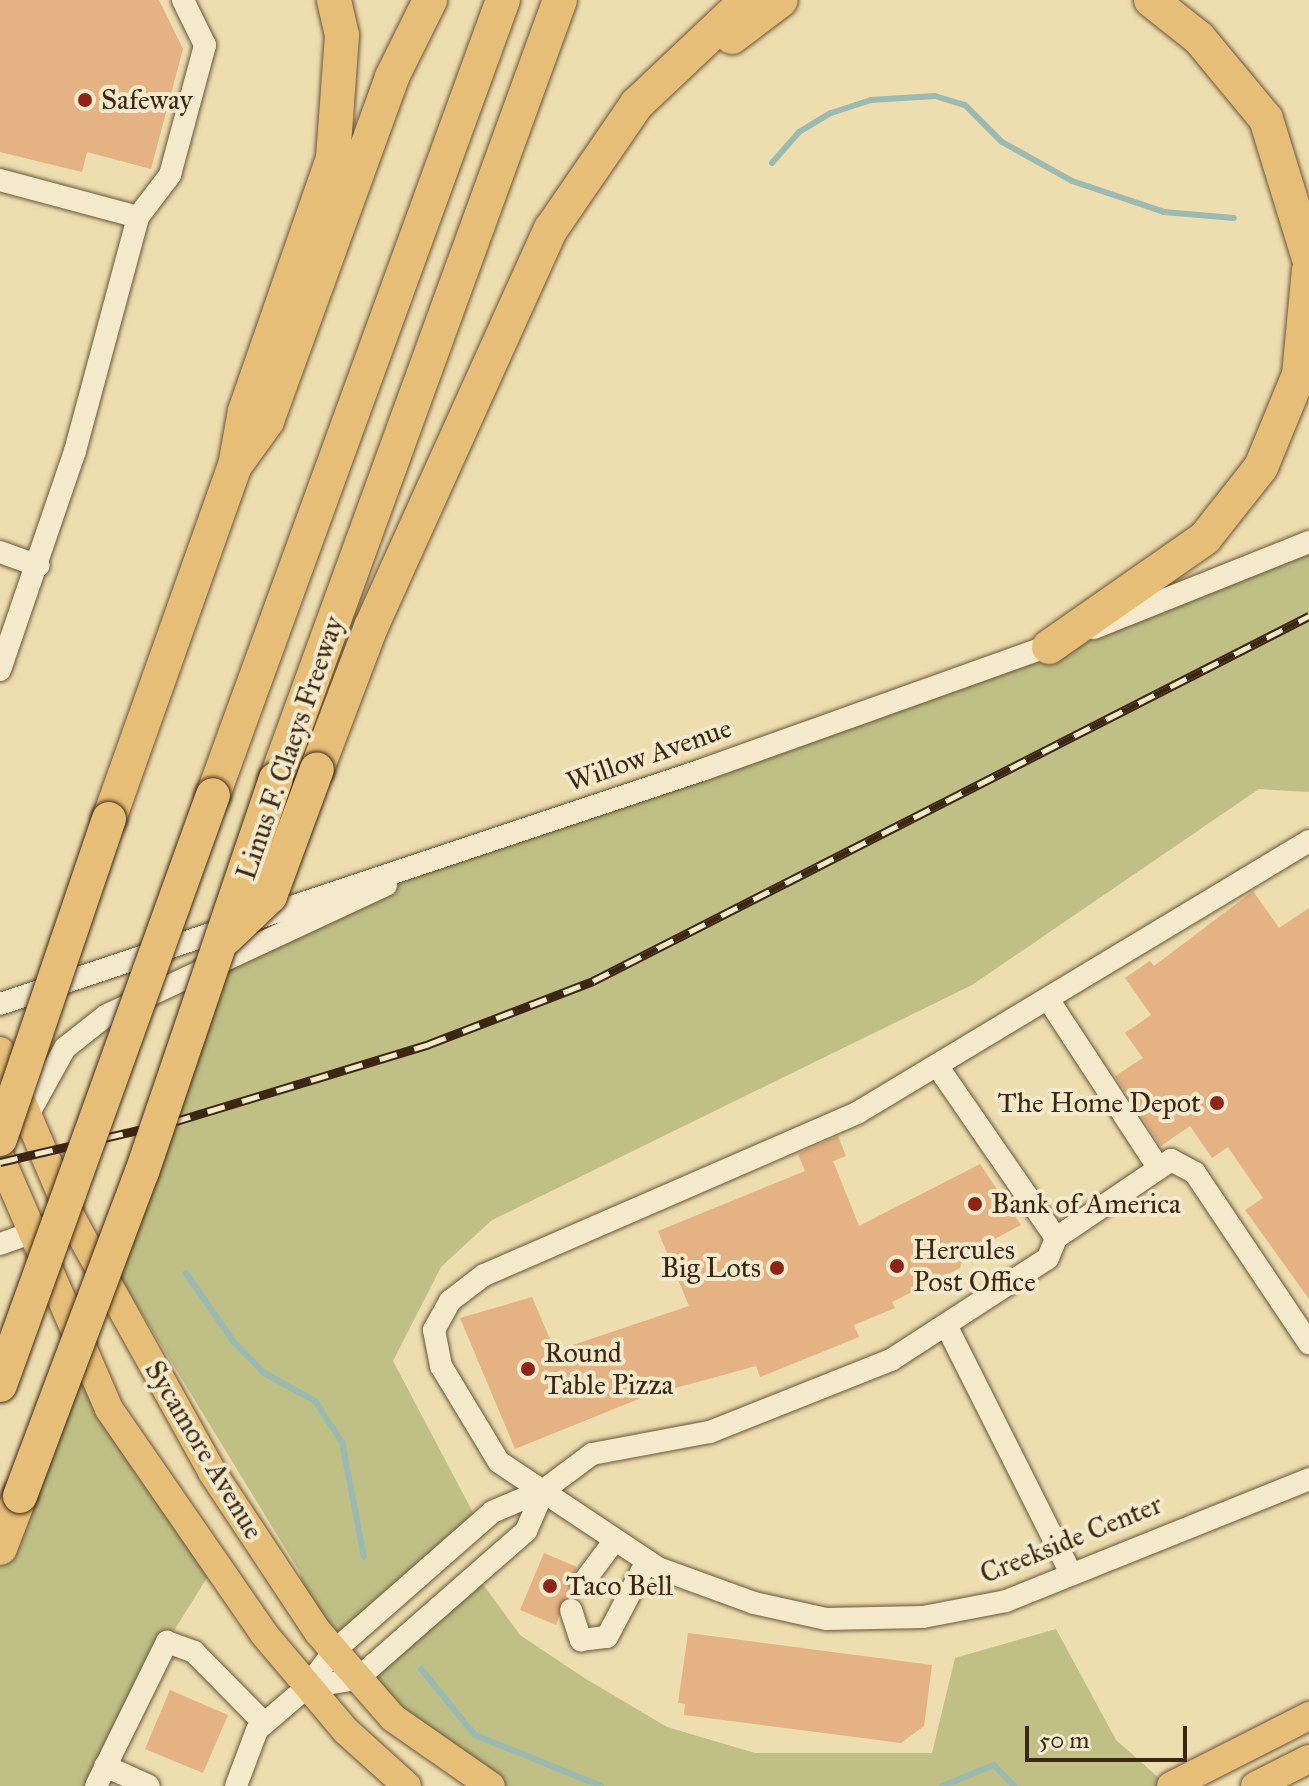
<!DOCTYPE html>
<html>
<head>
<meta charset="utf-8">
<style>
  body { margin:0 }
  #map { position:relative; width:1309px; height:1786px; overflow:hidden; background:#eeddaf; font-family:"IM FELL Great Primer",serif }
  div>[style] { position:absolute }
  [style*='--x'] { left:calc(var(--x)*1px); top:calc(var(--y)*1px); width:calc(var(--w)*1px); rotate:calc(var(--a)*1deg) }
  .green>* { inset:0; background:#bfbf86 }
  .stream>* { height:6px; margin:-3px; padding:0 3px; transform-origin:3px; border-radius:3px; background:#9bbab2 }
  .building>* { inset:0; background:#e4b283 }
  .roads { filter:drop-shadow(0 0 2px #6a5439) drop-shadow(0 0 2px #6a5439) }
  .minor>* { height:22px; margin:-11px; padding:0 11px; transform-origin:11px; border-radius:11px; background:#f4e9cb }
  .major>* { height:28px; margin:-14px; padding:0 14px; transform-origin:14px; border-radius:14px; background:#e7be78 }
  .highway>* { height:34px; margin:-17px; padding:0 17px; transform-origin:17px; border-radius:17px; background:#e7be78 }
  .rail>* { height:9px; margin-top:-4.5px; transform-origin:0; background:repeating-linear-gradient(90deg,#f4e9cb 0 18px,#3e2712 0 36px); box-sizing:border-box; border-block:2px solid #3e2712 }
  .bridges { filter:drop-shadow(0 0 2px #3e2712) drop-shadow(0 0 2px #3e2712) }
  .highway-bridge>* { height:34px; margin:-17px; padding:0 17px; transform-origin:17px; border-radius:17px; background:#e7be78 }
  .dots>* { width:22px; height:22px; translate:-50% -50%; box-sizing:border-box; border:4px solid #f4e9cb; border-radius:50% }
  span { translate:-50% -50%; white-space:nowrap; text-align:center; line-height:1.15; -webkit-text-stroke:8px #f4e9cb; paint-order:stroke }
  .poi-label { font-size:28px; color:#3e2712 }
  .left { translate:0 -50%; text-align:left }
  .right { translate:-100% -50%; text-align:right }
  .street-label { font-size:28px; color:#3e2712 }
  .scale { position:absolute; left:1025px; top:1726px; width:162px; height:36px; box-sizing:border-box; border:4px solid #3e2712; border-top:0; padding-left:10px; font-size:24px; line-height:28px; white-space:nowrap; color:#3e2712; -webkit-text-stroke:6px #f4e9cb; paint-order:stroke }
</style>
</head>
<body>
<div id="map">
  <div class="green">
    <i style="clip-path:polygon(1309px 542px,1309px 792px,1259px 789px,972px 985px,492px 1220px,441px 1267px,393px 1361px,479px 1524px,334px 1651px,318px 1632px,299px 1571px,116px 1271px,223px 941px)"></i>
    <i style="clip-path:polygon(76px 1347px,215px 1565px,167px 1642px,96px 1786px,0 1786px,0 1548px)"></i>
    <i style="clip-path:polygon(477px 1576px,520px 1635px,586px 1679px,667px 1727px,755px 1753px,932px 1753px,955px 1658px,1056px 1629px,1116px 1740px,1168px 1786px,491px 1786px,357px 1679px)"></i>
  </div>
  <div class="stream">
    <i style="--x:772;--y:163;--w:41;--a:-48.9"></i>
    <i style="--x:799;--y:132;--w:37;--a:-31"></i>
    <i style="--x:831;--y:113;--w:42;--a:-18"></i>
    <i style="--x:871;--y:100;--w:64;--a:-3.6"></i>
    <i style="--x:935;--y:96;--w:31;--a:17"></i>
    <i style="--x:965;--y:105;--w:52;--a:45"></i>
    <i style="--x:1002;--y:142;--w:80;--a:29.1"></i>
    <i style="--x:1072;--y:181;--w:97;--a:18.6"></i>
    <i style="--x:1164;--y:212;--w:70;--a:4.9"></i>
    <i style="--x:186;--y:1273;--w:83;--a:55.3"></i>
    <i style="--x:233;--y:1341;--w:45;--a:45.9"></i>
    <i style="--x:264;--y:1373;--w:58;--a:28.8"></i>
    <i style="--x:315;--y:1401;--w:49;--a:56.6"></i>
    <i style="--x:342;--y:1442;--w:117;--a:79.2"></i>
    <i style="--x:421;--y:1669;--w:85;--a:50.7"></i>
    <i style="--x:475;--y:1735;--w:136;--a:22"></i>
    <i style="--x:942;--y:1786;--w:56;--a:-22"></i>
    <i style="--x:994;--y:1765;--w:29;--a:46"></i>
  </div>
  <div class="building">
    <i style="clip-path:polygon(0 0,159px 0,183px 49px,151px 169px,87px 152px,82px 172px,0 152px)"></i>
    <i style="clip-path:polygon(1253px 891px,1279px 928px,1309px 908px,1309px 1299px,1245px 1210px,1263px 1198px,1228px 1147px,1212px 1158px,1190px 1126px,1161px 1146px,1115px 1076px,1143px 1058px,1125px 1033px,1151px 1015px,1125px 978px,1150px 961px,1154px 966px)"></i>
    <i style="clip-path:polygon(838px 1136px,846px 1156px,833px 1161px,859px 1226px,980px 1164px,1021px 1225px,963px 1256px,960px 1268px,892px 1302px,895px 1308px,854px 1325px,859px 1337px,760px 1377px,756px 1366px,646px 1396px,515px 1449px,460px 1318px,532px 1297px,555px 1351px,689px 1306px,658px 1231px,805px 1171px,798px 1154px)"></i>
    <i style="clip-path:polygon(544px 1553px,577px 1567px,556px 1625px,520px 1610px)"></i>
    <i style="clip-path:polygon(688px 1633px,932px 1665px,924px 1726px,901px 1743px,684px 1715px,685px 1704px,678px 1703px)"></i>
    <i style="clip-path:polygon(170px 1690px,228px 1715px,203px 1773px,145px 1749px)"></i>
  </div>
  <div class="roads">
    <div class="minor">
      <i style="--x:0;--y:180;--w:143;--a:15"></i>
      <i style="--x:0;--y:552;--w:41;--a:19.7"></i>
      <i style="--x:1094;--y:628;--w:232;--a:-21.8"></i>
      <i style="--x:0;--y:670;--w:231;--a:-71.1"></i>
      <i style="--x:75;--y:451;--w:242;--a:-74.9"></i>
      <i style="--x:138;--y:217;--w:53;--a:-52.7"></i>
      <i style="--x:170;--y:175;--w:135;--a:-74.9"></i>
      <i style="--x:205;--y:45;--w:50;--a:-116.1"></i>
      <i style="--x:1309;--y:841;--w:528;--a:148.96"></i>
      <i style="--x:857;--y:1113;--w:407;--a:156.5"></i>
      <i style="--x:484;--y:1275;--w:43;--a:142.6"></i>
      <i style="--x:450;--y:1301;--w:33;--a:119"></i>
      <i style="--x:434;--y:1330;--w:37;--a:79"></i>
      <i style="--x:441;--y:1366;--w:112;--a:58.9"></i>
      <i style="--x:499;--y:1462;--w:191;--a:33.7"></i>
      <i style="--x:658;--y:1568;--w:102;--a:20"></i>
      <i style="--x:754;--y:1603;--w:74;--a:12.5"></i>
      <i style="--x:826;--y:1619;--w:97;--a:-1.2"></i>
      <i style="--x:923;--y:1617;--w:85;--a:-10.9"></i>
      <i style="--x:1006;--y:1601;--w:327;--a:-21.9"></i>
      <i style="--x:1048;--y:999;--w:201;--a:56.8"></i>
      <i style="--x:0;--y:1004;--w:743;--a:-18.43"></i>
      <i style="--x:705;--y:769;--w:376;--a:-19.7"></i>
      <i style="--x:938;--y:1067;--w:208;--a:55.4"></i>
      <i style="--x:28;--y:1115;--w:77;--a:-61.1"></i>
      <i style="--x:65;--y:1048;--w:53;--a:-38.2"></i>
      <i style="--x:107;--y:1015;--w:308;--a:-25"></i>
      <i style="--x:0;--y:1244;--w:51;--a:-19.5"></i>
      <i style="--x:948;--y:1329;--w:274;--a:63.3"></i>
      <i style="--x:544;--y:1490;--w:60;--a:-36.9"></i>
      <i style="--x:592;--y:1454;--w:120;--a:-10.6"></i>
      <i style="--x:710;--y:1432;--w:195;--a:-21.7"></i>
      <i style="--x:891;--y:1360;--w:187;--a:-33"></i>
      <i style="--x:1048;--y:1258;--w:22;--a:-68"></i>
      <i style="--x:1056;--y:1238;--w:139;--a:-34.1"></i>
      <i style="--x:1171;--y:1160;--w:27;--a:28"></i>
      <i style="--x:1195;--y:1173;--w:205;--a:56.2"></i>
      <i style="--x:582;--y:1584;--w:55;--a:-53.1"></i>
      <i style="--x:571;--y:1610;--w:32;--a:72"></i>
      <i style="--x:581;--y:1640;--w:26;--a:-7"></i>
      <i style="--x:607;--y:1637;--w:86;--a:-62.2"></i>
      <i style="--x:105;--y:1766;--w:48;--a:24.4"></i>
      <i style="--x:96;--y:1786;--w:161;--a:-63.8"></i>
      <i style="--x:167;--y:1642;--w:29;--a:20"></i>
      <i style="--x:194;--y:1652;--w:98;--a:45.4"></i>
      <i style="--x:236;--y:1786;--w:60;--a:-69.4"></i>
      <i style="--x:257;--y:1730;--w:66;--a:-40.7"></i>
      <i style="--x:307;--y:1687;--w:45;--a:-53.1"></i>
      <i style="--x:334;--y:1651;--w:210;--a:-41.3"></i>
      <i style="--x:492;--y:1512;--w:56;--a:-22.9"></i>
      <i style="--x:544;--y:1490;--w:45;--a:113.7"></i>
      <i style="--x:526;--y:1531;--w:225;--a:138.8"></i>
      <i style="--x:357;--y:1679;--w:51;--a:170.9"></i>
    </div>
    <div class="major">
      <i style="--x:0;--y:1051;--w:183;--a:66.8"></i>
      <i style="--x:72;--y:1219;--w:289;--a:61"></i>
      <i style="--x:212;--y:1472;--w:192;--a:56.5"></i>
      <i style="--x:318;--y:1632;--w:114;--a:48.9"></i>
      <i style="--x:393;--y:1718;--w:119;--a:34.8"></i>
      <i style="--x:0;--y:1157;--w:275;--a:66.6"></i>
      <i style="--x:109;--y:1409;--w:273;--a:55.4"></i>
      <i style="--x:264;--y:1634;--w:127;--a:49.8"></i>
      <i style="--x:346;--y:1731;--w:82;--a:42"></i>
      <i style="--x:1171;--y:1786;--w:155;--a:-26.9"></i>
      <i style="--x:1255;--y:1786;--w:60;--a:-26.6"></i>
    </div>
    <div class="highway">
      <i style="--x:1151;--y:0;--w:61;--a:38.4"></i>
      <i style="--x:1199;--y:38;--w:105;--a:50.4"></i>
      <i style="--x:1266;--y:119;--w:146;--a:72.9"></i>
      <i style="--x:732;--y:37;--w:61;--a:-37.1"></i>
      <i style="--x:239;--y:460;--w:48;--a:-54.3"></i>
      <i style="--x:267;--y:421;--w:366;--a:-70"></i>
      <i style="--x:392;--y:77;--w:86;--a:-63.7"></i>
      <i style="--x:1049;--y:647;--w:190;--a:-34.9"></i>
      <i style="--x:1205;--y:538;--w:90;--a:-51.7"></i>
      <i style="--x:1261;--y:467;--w:100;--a:-67.6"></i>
      <i style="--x:1299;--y:375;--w:105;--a:-84.6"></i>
      <i style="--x:317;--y:769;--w:152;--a:-69.2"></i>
      <i style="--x:371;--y:627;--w:437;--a:-65.7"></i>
      <i style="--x:551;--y:229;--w:152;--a:-55.5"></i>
      <i style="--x:637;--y:104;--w:151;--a:-43.4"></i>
      <i style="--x:276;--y:779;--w:829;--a:-69.97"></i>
      <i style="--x:213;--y:795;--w:846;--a:-69.96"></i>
      <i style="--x:109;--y:819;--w:375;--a:-70.4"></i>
      <i style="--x:235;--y:466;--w:56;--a:-79.7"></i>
      <i style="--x:245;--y:411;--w:268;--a:-70.8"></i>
      <i style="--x:333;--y:158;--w:123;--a:-85.8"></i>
      <i style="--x:342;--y:35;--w:36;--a:-103"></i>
      <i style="--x:0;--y:1548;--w:56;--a:-69"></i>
    </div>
  </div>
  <div class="rail">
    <i style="--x:0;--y:1162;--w:178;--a:-13"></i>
    <i style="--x:173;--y:1122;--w:268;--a:-16.9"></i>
    <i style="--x:429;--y:1044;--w:176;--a:-21"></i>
    <i style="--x:593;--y:981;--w:804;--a:-27.01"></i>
  </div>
  <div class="bridges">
    <div class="highway-bridge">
      <i style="--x:226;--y:938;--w:61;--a:-43.7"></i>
      <i style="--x:270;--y:896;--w:135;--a:-69.7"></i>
      <i style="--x:0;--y:1139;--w:338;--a:-71.2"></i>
      <i style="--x:0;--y:1385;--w:627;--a:-70.15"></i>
      <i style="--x:20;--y:1496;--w:346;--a:-69.4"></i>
      <i style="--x:142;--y:1172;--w:415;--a:-71.2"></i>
    </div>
  </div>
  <div class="dots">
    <i style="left:85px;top:100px;background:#8f2418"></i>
    <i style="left:1217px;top:1103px;background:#8f2418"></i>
    <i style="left:975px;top:1204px;background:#8f2418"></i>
    <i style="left:897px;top:1266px;background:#8f2418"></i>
    <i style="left:777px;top:1268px;background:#8f2418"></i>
    <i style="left:528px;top:1369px;background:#8f2418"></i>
    <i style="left:550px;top:1586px;background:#8f2418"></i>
  </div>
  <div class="poi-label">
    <span class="left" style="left:101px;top:100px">Safeway</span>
    <span class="right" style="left:1201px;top:1103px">The Home Depot</span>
    <span class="left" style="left:991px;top:1204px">Bank of America</span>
    <span class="left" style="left:913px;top:1266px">Hercules<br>Post Office</span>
    <span class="right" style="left:761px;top:1268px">Big Lots</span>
    <span class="left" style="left:544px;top:1369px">Round<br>Table Pizza</span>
    <span class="left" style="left:566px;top:1586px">Taco Bell</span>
  </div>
  <div class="street-label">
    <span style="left:290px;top:748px;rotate:-71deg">Linus F. Claeys Freeway</span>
    <span style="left:649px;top:755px;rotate:-19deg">Willow Avenue</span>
    <span style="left:204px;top:1450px;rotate:59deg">Sycamore Avenue</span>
    <span style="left:1071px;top:1539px;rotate:-22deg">Creekside Center</span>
  </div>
  <div class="scale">50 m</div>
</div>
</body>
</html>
